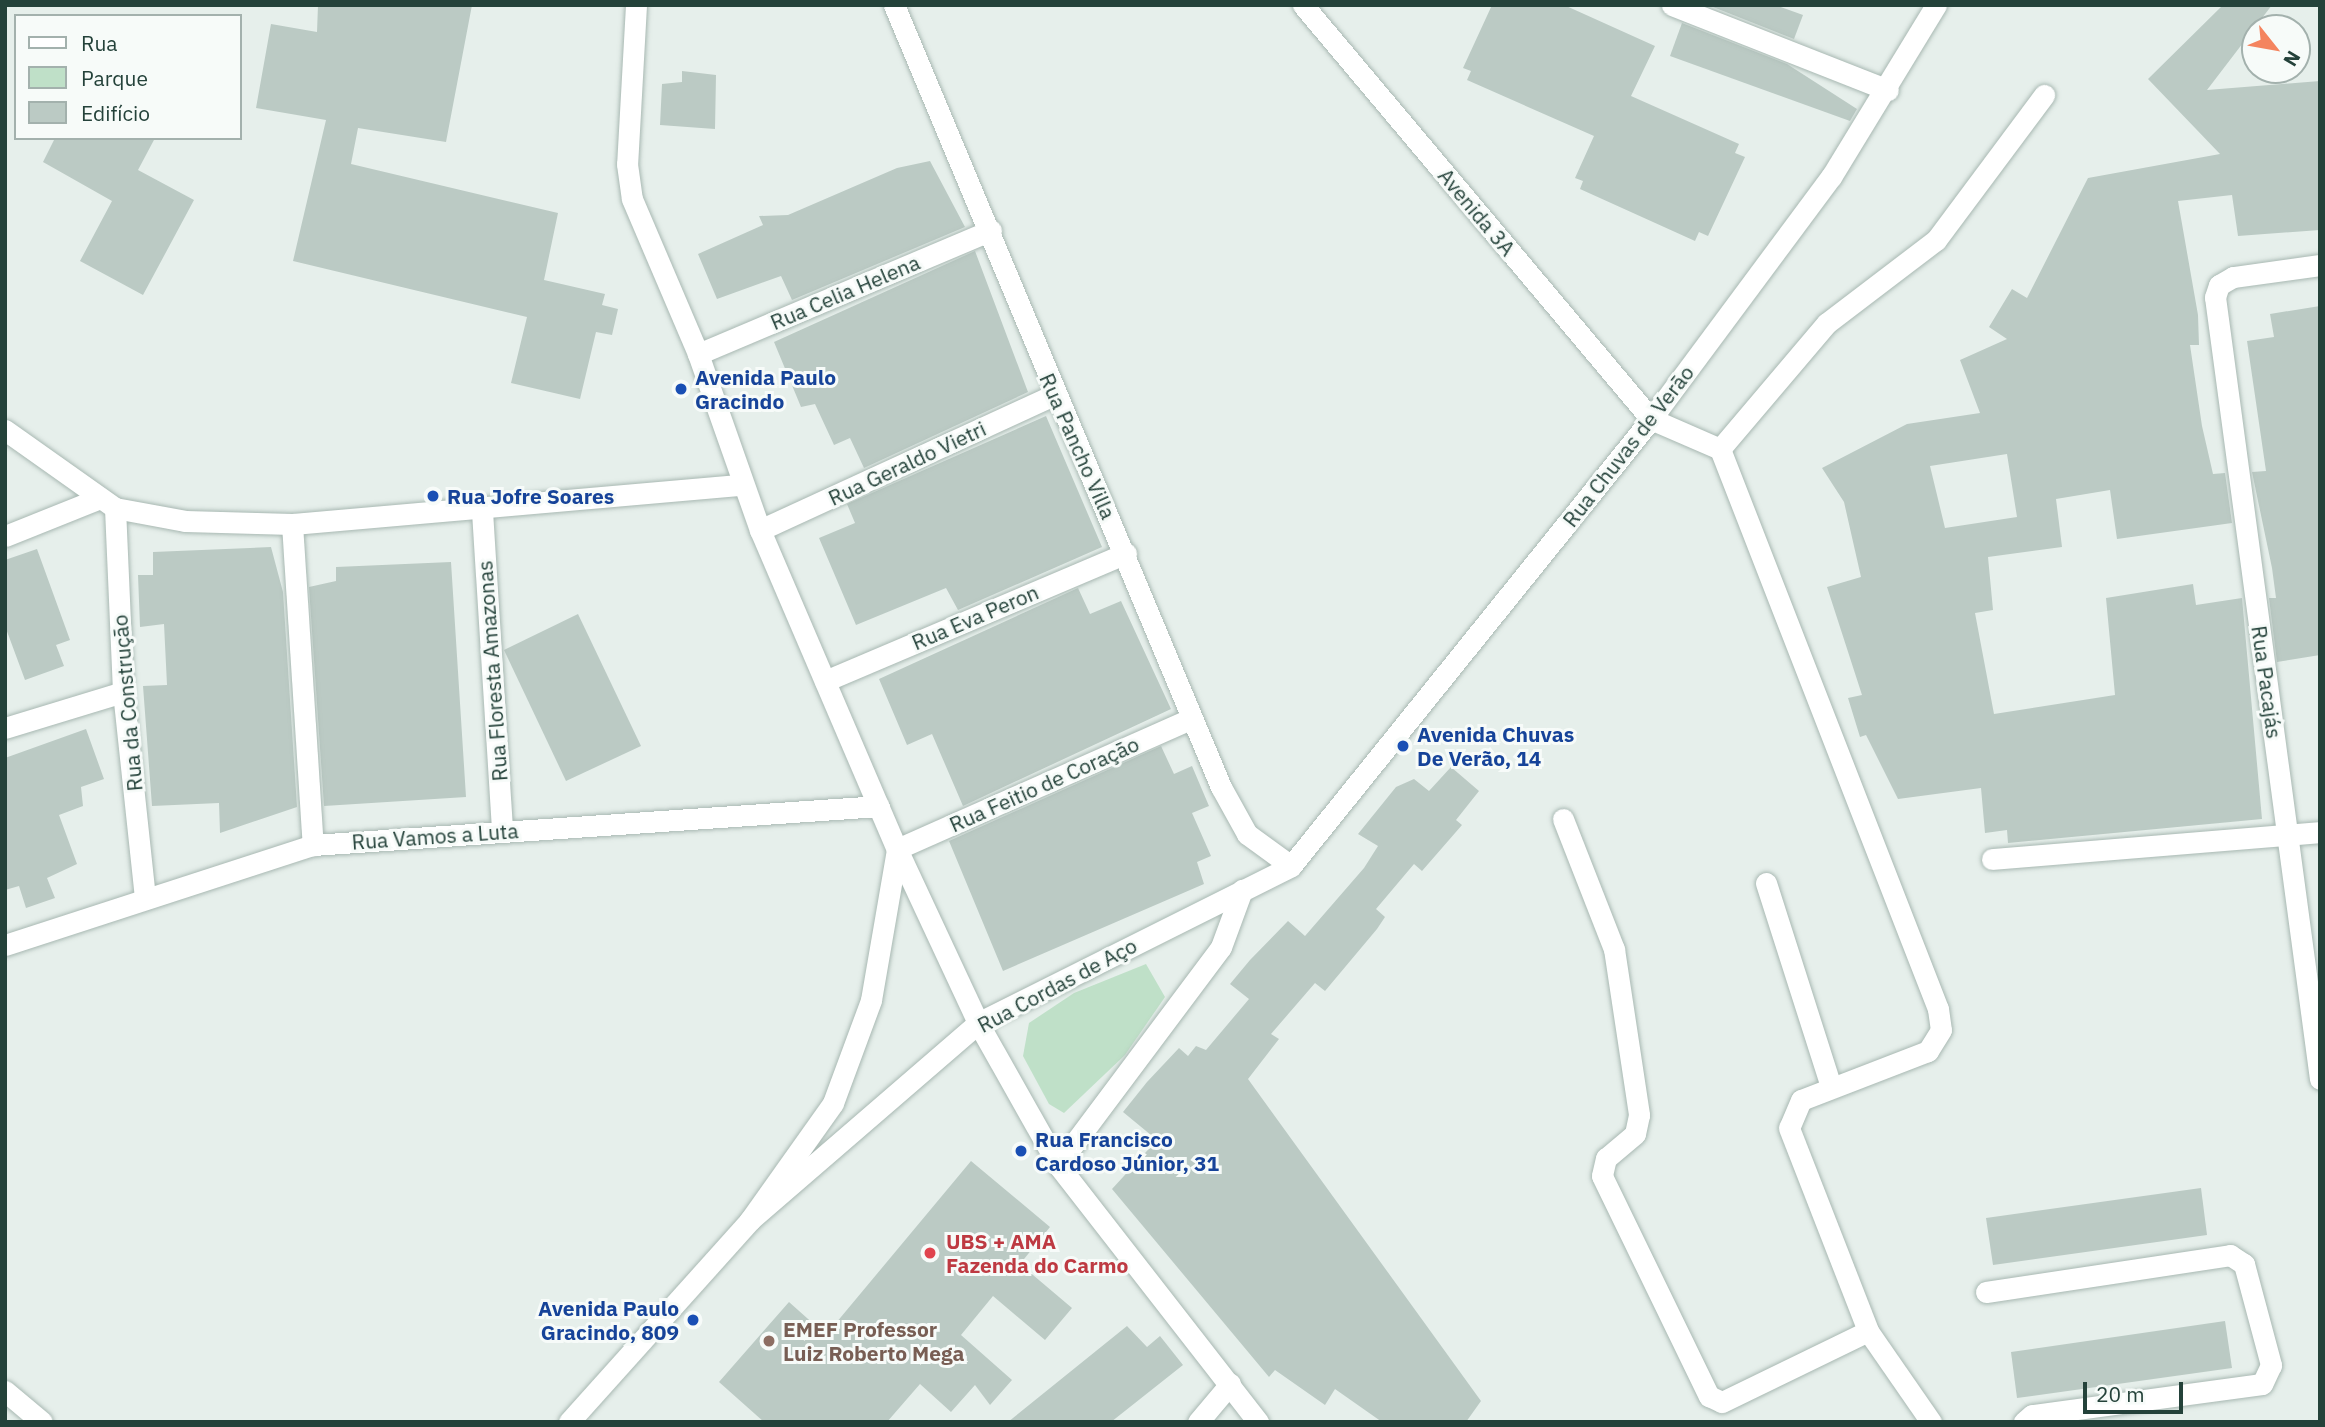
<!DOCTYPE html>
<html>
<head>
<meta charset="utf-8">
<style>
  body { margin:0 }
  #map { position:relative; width:2325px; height:1427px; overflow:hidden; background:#e6efeb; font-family:"IBM Plex Sans",sans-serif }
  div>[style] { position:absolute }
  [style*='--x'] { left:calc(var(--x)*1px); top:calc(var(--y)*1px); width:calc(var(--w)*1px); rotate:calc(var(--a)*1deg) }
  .green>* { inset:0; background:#bfe0c8 }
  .building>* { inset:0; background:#bbcac4 }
  .roads { filter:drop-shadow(0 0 2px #a8b8b2) drop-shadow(0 0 2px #a8b8b2) }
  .minor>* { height:21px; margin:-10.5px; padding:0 10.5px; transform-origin:10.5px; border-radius:10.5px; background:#fff }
  .dots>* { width:19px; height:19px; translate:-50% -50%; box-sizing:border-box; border:4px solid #f7fbf9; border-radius:50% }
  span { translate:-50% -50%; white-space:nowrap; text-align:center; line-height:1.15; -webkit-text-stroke:6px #f7fbf9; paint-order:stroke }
  .street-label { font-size:21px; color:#24423a }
  .transit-label { font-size:21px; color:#164399; font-weight:700 }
  .left { translate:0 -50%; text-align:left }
  .right { translate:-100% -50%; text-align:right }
  .health-label { font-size:21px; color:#be3a42; font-weight:700 }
  .education-label { font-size:21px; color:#785e54; font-weight:700 }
  .frame { position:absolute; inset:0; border:7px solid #24423a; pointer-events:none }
  .legend { position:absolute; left:14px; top:14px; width:228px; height:126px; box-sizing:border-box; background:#f7fbf9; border:2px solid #a3b1ad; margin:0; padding:9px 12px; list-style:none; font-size:21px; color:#24423a }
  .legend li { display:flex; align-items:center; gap:14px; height:35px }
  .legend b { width:35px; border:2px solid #a3b1ad }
  .north { position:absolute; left:2241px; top:14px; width:70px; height:70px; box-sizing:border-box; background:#f7fbf9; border:2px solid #a3b1ad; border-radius:50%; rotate:121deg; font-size:19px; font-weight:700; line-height:28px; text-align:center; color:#24423a }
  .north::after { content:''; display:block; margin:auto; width:24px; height:32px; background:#f4845f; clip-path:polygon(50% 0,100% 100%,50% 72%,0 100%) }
  .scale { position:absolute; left:2083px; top:1382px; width:100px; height:32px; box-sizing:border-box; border:4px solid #24423a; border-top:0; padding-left:9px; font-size:21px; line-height:24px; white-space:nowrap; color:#24423a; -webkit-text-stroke:5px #f7fbf9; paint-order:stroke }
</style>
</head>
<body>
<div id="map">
  <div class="green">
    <i style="clip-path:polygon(1146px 964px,1165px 997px,1125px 1055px,1064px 1113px,1049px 1104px,1023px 1056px,1029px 1023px,1074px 993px)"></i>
  </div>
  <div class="building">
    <i style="clip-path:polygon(318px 5px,472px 5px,446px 142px,358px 128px,351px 164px,558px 213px,544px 280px,605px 294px,602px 305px,618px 309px,612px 335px,596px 332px,580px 399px,511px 383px,527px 317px,293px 261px,326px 120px,256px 108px,271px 24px,317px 32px)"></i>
    <i style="clip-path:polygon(1492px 5px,1564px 5px,1655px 46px,1631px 96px,1739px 144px,1735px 153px,1745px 157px,1708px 236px,1699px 232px,1695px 241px,1580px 189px,1583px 181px,1575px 178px,1594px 136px,1467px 80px,1471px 71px,1463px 68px)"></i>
    <i style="clip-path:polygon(1708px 5px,1775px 5px,1803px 15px,1794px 39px)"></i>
    <i style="clip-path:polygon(evenodd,2223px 5px,2272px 5px,2207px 90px,2320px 81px,2320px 230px,2238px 236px,2232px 195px,2178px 201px,2198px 315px,2199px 345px,2190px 345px,2202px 426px,2213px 474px,2225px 473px,2232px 523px,2117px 539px,2110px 490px,2056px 499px,2062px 547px,1988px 557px,1993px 610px,1975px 613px,1994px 714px,2115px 695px,2106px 598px,2193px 584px,2196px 605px,2242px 598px,2262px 819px,2008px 843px,2007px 830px,1985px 833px,1981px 788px,1898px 799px,1866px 735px,1860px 737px,1848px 698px,1862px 695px,1827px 587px,1861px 577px,1844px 502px,1822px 468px,1907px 424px,1980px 413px,1960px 360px,2007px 339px,1989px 327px,2012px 289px,2027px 298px,2088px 178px,2220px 154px,2148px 79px,2223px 5px,2007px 454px,2017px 517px,1945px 528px,1930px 466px,2007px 454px)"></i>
    <i style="clip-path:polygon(1682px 23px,1787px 64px,1857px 109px,1850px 121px,1670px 56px)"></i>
    <i style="clip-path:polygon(682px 71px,716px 75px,715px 129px,660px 125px,662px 84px,682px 82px)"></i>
    <i style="clip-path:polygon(55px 138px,155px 138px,138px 170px,194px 200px,143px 295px,80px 261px,112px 201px,43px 162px)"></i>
    <i style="clip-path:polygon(930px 161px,965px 227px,792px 300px,781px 276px,717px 299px,698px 254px,763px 225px,759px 216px,788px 215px,897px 168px)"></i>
    <i style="clip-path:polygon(975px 251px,1028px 392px,864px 468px,850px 438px,834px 445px,815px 404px,801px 407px,774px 342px)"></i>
    <i style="clip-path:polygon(2320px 306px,2320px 655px,2277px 662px,2269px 598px,2276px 598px,2272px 568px,2252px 472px,2266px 471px,2247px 341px,2274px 337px,2270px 314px)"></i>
    <i style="clip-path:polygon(1046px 416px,1102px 547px,958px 610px,946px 588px,856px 625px,819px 538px,855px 523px,847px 504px)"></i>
    <i style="clip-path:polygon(271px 547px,283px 592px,297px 807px,220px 833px,219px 803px,152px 806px,143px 686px,167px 685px,164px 624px,140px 627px,138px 575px,153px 575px,153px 552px)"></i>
    <i style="clip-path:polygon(37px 549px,70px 640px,56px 645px,64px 666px,25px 680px,5px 626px,5px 560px)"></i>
    <i style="clip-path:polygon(451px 562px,466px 797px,324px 806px,309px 587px,336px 581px,336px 567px)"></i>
    <i style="clip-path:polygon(1078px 588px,1090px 614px,1121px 601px,1171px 709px,963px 806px,932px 734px,907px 745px,879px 679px)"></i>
    <i style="clip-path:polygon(578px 614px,641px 746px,566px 781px,504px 650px)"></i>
    <i style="clip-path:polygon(86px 729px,104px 779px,81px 787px,83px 806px,59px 815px,77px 864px,47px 878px,55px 898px,26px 908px,19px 886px,5px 890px,5px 758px)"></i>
    <i style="clip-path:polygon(1161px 746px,1174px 774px,1192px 766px,1209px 806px,1192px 813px,1211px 856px,1197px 862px,1204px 884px,1003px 971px,949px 841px)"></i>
    <i style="clip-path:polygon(1451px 767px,1479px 791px,1456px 820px,1462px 825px,1422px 871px,1414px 864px,1376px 909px,1385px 917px,1377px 929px,1325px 991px,1315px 983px,1271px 1034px,1279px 1039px,1248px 1079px,1481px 1401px,1466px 1422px,1382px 1422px,1335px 1389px,1325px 1405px,1275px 1370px,1269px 1377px,1112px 1189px,1157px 1140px,1123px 1112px,1147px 1082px,1179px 1048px,1188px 1056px,1196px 1046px,1206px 1050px,1249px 999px,1230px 984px,1250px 960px,1288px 921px,1305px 936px,1364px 868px,1378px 846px,1358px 834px,1396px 787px,1414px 779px,1429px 791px)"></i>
    <i style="clip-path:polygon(971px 1161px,1050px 1227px,1020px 1264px,1072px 1308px,1045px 1340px,993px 1296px,961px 1335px,1012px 1380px,990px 1405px,975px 1385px,951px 1412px,920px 1384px,887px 1422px,764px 1422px,719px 1382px,789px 1302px,826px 1335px)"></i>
    <i style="clip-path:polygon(2201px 1188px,2207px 1235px,1993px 1265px,1986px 1218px)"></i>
    <i style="clip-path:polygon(2225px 1321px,2232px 1368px,2017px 1398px,2011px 1352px)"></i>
    <i style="clip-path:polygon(1127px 1326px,1147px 1347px,1160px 1336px,1183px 1365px,1111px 1422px,1008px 1422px)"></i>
  </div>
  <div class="roads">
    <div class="minor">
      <i style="--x:636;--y:5;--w:159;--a:93.2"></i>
      <i style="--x:627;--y:164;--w:35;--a:82"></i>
      <i style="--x:632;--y:199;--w:168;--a:66.9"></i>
      <i style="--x:698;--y:354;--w:187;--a:70.6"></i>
      <i style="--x:760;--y:530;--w:347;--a:66.8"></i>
      <i style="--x:897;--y:849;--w:192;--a:65"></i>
      <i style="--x:978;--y:1023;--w:163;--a:60.6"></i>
      <i style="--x:1058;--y:1165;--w:326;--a:52.1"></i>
      <i style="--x:894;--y:5;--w:848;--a:67.31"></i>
      <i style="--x:1221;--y:787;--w:54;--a:61"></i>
      <i style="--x:1247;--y:834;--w:54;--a:36"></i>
      <i style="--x:1303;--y:5;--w:541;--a:49.95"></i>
      <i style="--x:1651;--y:419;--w:75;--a:23.5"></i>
      <i style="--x:1720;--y:449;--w:165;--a:-49.7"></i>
      <i style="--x:1827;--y:323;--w:137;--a:-37.3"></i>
      <i style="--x:1936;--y:240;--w:181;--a:-53.3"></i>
      <i style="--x:1672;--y:5;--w:232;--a:21.5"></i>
      <i style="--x:2320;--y:265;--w:88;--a:172.1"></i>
      <i style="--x:2233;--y:277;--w:16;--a:150"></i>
      <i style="--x:2219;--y:285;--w:13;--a:108"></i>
      <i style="--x:2215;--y:297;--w:789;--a:82.35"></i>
      <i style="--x:698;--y:354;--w:318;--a:-22.9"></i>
      <i style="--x:5;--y:430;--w:135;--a:35.3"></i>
      <i style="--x:115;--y:508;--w:71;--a:10.5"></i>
      <i style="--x:185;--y:521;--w:107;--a:1.6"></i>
      <i style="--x:292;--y:524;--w:452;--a:-5"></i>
      <i style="--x:1720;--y:449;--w:601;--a:68.73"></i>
      <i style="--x:1938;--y:1009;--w:21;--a:82"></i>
      <i style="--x:1941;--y:1030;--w:25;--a:122"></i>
      <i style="--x:1928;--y:1051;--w:136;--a:158.9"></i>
      <i style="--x:1801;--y:1100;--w:30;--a:113"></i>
      <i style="--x:1789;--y:1128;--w:218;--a:68.7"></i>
      <i style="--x:1868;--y:1331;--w:111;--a:55.3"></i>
      <i style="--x:115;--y:508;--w:184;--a:87.5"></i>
      <i style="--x:123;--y:692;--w:206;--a:83.9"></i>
      <i style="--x:482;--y:511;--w:321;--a:86.4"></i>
      <i style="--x:292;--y:524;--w:322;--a:86.3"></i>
      <i style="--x:760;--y:530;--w:324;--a:-24.7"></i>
      <i style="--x:5;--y:536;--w:102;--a:-21.8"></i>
      <i style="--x:825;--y:681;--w:327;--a:-23"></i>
      <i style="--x:5;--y:728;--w:123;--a:-17"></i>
      <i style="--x:1563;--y:819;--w:140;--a:68.6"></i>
      <i style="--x:1614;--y:949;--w:168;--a:81.4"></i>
      <i style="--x:1639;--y:1115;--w:19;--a:102"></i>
      <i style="--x:1635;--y:1134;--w:38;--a:140"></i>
      <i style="--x:1606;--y:1158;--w:18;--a:103"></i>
      <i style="--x:1602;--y:1176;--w:245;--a:64.1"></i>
      <i style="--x:1709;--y:1396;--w:14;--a:25"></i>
      <i style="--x:1722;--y:1402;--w:162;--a:-25.9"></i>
      <i style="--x:1992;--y:859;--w:329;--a:-4.7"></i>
      <i style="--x:1766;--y:883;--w:214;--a:72.3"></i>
      <i style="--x:5;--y:945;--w:324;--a:-18"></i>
      <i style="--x:313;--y:845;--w:567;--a:-3.94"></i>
      <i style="--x:1058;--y:1165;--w:272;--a:-53.2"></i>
      <i style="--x:1221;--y:947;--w:61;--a:-69.8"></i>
      <i style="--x:750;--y:1220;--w:301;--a:-40.8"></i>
      <i style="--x:978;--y:1023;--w:350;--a:-26.6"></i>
      <i style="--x:1291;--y:866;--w:574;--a:-51.15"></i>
      <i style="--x:1651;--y:419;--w:302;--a:-53.4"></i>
      <i style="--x:1831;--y:177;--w:202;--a:-58.6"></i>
      <i style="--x:1986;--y:1292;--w:247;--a:-8.6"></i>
      <i style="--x:2230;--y:1255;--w:17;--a:33"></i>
      <i style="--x:2244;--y:1264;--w:105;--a:75"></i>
      <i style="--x:2271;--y:1365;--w:21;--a:115"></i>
      <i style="--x:2262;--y:1384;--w:232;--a:172.3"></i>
      <i style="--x:2032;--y:1415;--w:11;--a:139"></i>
      <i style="--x:5;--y:1391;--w:48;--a:40"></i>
      <i style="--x:569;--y:1422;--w:271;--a:-48.1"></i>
      <i style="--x:750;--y:1220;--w:143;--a:-54.6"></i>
      <i style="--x:833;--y:1103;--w:110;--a:-69.7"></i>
      <i style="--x:871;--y:1000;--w:153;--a:-80.2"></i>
      <i style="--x:897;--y:849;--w:321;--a:-23.9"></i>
      <i style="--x:1198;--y:1422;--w:50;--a:-49.9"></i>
    </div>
  </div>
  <div class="dots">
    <i style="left:681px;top:389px;background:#1a4fb4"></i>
    <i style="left:433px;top:496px;background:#1a4fb4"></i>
    <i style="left:1403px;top:746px;background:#1a4fb4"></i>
    <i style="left:1021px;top:1151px;background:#1a4fb4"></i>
    <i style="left:930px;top:1253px;background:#e0444e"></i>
    <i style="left:693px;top:1320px;background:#1a4fb4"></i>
    <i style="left:769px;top:1341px;background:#8d6e63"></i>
  </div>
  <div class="street-label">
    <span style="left:1477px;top:212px;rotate:50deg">Avenida 3A</span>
    <span style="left:845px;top:292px;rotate:-23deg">Rua Celia Helena</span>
    <span style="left:1078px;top:446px;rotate:66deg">Rua Pancho Villa</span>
    <span style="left:1628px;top:446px;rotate:-52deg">Rua Chuvas de Verão</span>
    <span style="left:907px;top:463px;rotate:-25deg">Rua Geraldo Vietri</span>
    <span style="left:975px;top:617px;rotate:-23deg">Rua Eva Peron</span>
    <span style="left:492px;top:671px;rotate:-94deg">Rua Floresta Amazonas</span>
    <span style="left:2267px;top:682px;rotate:82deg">Rua Pacajás</span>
    <span style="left:127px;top:703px;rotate:-95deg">Rua da Construção</span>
    <span style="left:1044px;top:784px;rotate:-24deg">Rua Feitio de Coração</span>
    <span style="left:435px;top:836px;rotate:-4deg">Rua Vamos a Luta</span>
    <span style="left:1057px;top:985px;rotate:-28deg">Rua Cordas de Aço</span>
  </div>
  <div class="transit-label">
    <span class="left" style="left:695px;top:389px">Avenida Paulo<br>Gracindo</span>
    <span class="left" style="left:447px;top:496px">Rua Jofre Soares</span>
    <span class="left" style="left:1417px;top:746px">Avenida Chuvas<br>De Verão, 14</span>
    <span class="left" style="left:1035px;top:1151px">Rua Francisco<br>Cardoso Júnior, 31</span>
    <span class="right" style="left:679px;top:1320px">Avenida Paulo<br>Gracindo, 809</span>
  </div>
  <div class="health-label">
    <span class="left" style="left:946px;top:1253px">UBS + AMA<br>Fazenda do Carmo</span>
  </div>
  <div class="education-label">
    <span class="left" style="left:783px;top:1341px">EMEF Professor<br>Luiz Roberto Mega</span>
  </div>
  <div class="frame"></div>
  <ul class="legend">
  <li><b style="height:9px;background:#fff"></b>Rua</li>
  <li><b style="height:19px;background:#bfe0c8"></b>Parque</li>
  <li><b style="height:19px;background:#bbcac4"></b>Edifício</li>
  </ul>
  <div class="north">N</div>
  <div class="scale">20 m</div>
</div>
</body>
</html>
